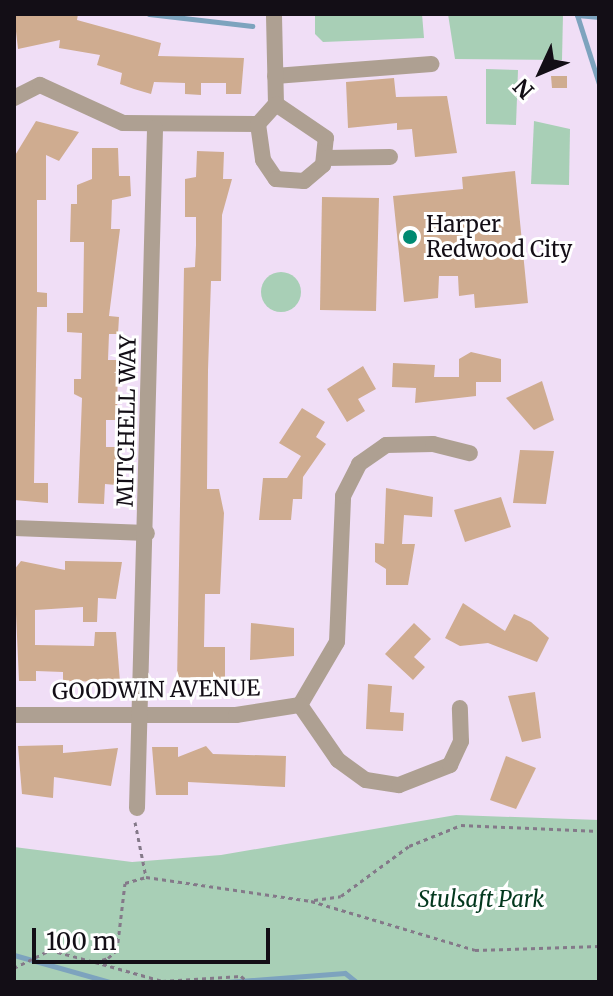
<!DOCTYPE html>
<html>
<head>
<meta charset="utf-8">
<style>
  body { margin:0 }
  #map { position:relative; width:613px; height:996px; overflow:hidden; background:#f0def6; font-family:Merriweather,serif }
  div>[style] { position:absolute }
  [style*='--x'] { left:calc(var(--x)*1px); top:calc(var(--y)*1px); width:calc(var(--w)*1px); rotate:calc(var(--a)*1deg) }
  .green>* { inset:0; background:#a8cfb6 }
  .round { border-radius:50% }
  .stream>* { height:5px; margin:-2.5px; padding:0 2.5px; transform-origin:2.5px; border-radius:2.5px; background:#7da3be }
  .building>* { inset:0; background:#cfac90 }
  .path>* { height:3px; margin-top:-1.5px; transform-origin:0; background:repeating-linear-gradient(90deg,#847989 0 4px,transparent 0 8px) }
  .minor>* { height:16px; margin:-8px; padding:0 8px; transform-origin:8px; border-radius:8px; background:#aea092 }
  .dots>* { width:22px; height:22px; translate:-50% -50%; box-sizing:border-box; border:4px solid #fff; border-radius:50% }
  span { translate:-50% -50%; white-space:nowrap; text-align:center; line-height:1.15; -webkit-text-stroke:6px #fff; paint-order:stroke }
  .poi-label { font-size:22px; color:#130e16 }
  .left { translate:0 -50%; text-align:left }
  .street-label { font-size:22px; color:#130e16 }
  .park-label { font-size:22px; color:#03381e; font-style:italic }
  .frame { position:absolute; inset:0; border:16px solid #130e16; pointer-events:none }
  .north { position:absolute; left:501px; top:32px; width:80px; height:80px; -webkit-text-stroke:6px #fff; paint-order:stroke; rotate:226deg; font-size:22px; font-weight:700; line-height:32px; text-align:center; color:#130e16 }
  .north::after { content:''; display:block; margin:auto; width:28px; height:36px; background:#130e16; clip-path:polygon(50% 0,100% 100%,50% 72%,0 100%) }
  .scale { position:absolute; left:32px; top:928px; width:238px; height:36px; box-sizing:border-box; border:4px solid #130e16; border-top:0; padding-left:10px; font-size:24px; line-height:28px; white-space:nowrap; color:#130e16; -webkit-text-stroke:6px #fff; paint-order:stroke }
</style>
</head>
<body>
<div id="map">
  <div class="green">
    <i style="clip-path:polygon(315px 14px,422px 14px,424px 38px,323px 42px,315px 34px)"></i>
    <i style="clip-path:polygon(448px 14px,563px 14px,562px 60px,455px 59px)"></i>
    <i style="clip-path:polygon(486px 69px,518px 70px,516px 125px,486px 124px)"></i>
    <i style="clip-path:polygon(534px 121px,570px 129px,569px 185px,531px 184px)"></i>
    <i class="round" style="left:261px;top:272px;width:40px;height:40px"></i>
    <i style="clip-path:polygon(456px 815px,599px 820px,599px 982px,14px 982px,14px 847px,132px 862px,221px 855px)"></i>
  </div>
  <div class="stream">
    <i style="--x:149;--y:14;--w:104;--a:6.6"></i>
    <i style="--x:599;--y:17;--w:22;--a:-175"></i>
    <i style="--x:577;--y:15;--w:72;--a:72.3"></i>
    <i style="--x:14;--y:955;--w:100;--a:15.7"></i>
    <i style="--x:226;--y:982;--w:119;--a:-4.3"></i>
    <i style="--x:345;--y:973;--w:14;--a:39"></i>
  </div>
  <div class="building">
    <i style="clip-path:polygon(14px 14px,78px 14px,77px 20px,161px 43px,158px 56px,244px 58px,241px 94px,226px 94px,226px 83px,201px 83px,201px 95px,185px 94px,185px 83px,154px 82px,151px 94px,134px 89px,120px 84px,122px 73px,97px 65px,100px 55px,59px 48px,60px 40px,18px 49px)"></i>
    <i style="clip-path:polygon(551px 76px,567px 76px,567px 88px,552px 88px)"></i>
    <i style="clip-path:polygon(394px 78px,396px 97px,447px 96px,457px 153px,415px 157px,412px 129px,397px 130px,397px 123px,348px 128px,346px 82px)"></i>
    <i style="clip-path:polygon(36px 121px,79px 132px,59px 161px,46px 155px,46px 200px,37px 200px,37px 292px,47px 293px,47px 307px,37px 307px,34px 483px,48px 483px,48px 503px,14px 500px,14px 157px)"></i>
    <i style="clip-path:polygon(92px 148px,118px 148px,119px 176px,130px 176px,131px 196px,112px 200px,111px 229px,120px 229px,109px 316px,119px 317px,118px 334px,109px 334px,108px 360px,118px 360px,117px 420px,106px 420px,106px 447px,116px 447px,116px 485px,105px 484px,104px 504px,78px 503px,82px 398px,74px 394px,74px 379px,81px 379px,82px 333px,67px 332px,67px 313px,83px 313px,84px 242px,70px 242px,71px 204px,77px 204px,77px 185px,92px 179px)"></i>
    <i style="clip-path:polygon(197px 151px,224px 152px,223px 179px,232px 179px,222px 215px,221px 281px,211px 281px,208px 370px,207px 489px,219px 489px,224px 513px,220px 594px,205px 594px,204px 647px,225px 647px,225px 678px,177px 683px,184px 268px,195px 267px,196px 245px,196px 217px,185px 217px,185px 179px,196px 177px)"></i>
    <i style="clip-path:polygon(515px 171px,528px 303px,475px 308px,474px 294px,459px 296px,458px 276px,439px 276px,438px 298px,404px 302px,393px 196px,463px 189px,462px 177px)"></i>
    <i style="clip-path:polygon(322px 197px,379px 198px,376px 311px,320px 310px)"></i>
    <i style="clip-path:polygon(471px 352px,501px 359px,501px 382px,476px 382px,476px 396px,415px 403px,416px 388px,392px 387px,393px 363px,435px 365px,434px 377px,459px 377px,459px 359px)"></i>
    <i style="clip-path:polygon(363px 366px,376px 389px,358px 399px,365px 411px,347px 422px,327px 389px)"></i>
    <i style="clip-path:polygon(542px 381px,554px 420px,534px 430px,506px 398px)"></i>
    <i style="clip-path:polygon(302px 408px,325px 422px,316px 437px,326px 444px,303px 477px,302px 499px,293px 499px,291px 520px,259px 520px,263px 478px,287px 478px,301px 456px,279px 443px)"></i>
    <i style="clip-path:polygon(520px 450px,554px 451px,546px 504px,513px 503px)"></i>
    <i style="clip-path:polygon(386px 488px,433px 497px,432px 517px,404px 515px,402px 544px,415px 544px,408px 585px,386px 585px,386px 569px,375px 562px,375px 543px,384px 544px)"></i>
    <i style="clip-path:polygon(501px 497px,511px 527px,465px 542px,454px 510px)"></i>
    <i style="clip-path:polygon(21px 561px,65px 570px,65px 561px,122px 562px,116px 599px,98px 598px,97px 622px,83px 622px,83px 607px,35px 610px,35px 645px,94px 646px,95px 632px,116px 632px,120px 682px,63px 681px,63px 672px,36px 671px,36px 681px,19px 681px,14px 570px)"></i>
    <i style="clip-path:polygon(463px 603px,505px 631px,514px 614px,531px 622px,549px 638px,537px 662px,488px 643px,460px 646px,445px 638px)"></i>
    <i style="clip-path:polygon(251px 623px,294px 628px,294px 656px,250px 660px)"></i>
    <i style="clip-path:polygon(414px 623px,431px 639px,414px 657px,425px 667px,413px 680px,385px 654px)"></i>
    <i style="clip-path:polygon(368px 684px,392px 686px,390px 712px,404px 713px,403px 731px,366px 729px)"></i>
    <i style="clip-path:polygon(535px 692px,541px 738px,522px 742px,508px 696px)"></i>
    <i style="clip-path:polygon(63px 745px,63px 753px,118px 748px,111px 786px,54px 777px,53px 798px,22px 794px,18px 746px)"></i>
    <i style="clip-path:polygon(206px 746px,213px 754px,286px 756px,285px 787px,188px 782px,188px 795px,156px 795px,152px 747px,178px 747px,178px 757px)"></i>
    <i style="clip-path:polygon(506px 756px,536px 768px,516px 809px,490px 800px)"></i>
  </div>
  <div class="path">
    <i style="--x:135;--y:822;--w:56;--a:78.7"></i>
    <i style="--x:146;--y:877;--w:167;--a:8.3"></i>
    <i style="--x:311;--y:901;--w:171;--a:16.6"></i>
    <i style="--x:475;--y:950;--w:124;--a:-1.8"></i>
    <i style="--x:314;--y:900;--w:27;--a:-8"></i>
    <i style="--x:341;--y:896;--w:84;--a:-36.3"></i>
    <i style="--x:409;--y:846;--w:56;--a:-22"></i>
    <i style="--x:461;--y:825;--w:138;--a:2.5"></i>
    <i style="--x:95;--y:962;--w:70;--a:15.8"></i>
    <i style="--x:162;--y:981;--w:79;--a:-3.6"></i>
    <i style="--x:241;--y:976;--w:9;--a:41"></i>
    <i style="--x:14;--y:968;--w:40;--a:-26.6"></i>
    <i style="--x:50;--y:950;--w:47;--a:14.9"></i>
    <i style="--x:95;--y:962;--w:14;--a:-17"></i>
    <i style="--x:108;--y:958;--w:12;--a:-42"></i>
    <i style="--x:117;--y:950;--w:67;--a:-83.2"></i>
    <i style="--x:125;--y:883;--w:22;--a:-16"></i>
  </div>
  <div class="minor">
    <i style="--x:275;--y:76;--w:157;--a:-4.4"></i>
    <i style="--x:14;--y:98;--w:29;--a:-27"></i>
    <i style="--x:40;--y:85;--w:91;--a:24.6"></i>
    <i style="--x:123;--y:123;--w:135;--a:0.4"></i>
    <i style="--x:258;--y:124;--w:27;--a:-48"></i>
    <i style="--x:276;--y:104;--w:90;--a:-91.3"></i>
    <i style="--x:258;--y:124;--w:36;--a:82"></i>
    <i style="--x:263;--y:160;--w:23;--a:56"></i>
    <i style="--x:276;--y:179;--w:28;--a:4"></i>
    <i style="--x:304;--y:181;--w:25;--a:-40"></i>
    <i style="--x:323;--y:165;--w:27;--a:-84"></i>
    <i style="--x:326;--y:138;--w:60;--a:-145.8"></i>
    <i style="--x:326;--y:158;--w:64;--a:-0.9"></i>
    <i style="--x:14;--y:528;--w:133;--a:2.2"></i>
    <i style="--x:300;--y:705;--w:73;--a:-59.6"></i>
    <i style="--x:337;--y:642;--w:146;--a:-87.6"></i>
    <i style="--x:343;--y:496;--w:36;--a:-63"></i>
    <i style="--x:359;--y:464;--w:33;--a:-35"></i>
    <i style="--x:386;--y:445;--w:47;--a:-1.2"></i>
    <i style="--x:433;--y:444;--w:38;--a:14"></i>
    <i style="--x:300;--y:705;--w:67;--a:55.4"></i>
    <i style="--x:338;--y:760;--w:34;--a:36"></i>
    <i style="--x:366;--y:780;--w:33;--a:9"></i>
    <i style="--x:399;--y:785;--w:55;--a:-21.4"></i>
    <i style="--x:450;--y:765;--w:26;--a:-65"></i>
    <i style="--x:461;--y:741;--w:33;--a:-92"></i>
    <i style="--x:14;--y:715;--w:222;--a:0"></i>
    <i style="--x:236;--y:715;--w:65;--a:-8.9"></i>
    <i style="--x:137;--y:808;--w:680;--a:-88.48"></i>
  </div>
  <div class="dots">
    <i style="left:410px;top:237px;background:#008a71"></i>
  </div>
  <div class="poi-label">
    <span class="left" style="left:426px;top:237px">Harper<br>Redwood City</span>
  </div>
  <div class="street-label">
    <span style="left:127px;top:421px;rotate:-89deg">MITCHELL WAY</span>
    <span style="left:156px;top:690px;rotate:-1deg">GOODWIN AVENUE</span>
  </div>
  <div class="park-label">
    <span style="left:481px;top:900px">Stulsaft Park</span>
  </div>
  <div class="frame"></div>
  <div class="north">N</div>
  <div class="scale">100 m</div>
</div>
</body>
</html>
